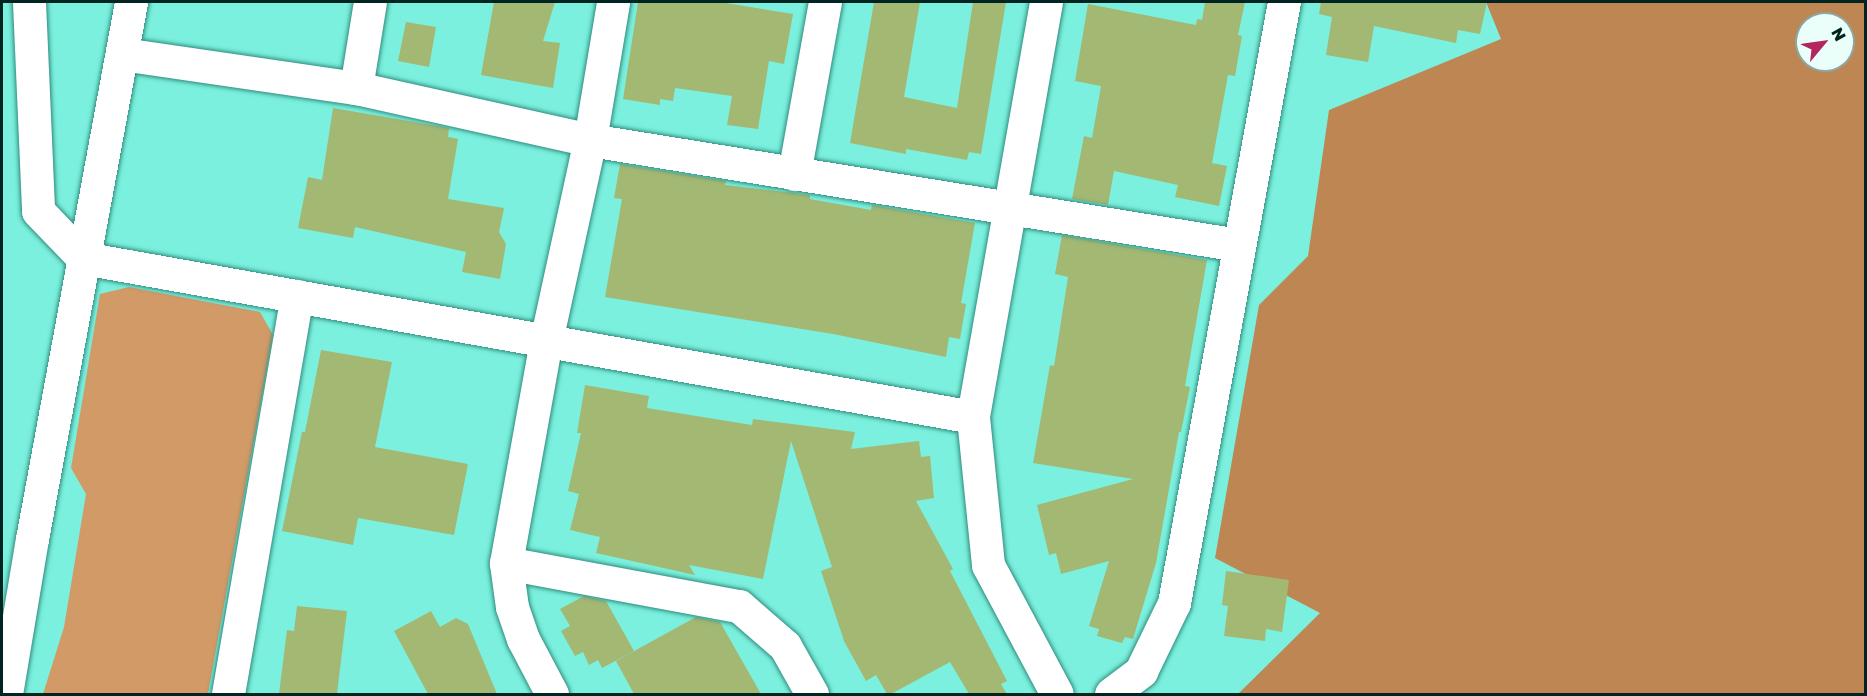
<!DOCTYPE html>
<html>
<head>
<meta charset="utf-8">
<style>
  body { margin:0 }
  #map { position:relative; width:1867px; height:696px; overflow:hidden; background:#7bf0de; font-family:"Golos Text",sans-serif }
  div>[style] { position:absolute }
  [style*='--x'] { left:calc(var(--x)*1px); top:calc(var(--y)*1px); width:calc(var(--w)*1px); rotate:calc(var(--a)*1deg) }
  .green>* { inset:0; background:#d29a67 }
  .forest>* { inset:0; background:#be8653 }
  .building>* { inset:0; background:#a3b873 }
  .roads { filter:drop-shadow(0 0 2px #2f8c7f) drop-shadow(0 0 2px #2f8c7f) }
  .minor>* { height:33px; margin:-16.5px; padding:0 16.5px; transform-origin:16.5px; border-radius:16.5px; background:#fff }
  span { translate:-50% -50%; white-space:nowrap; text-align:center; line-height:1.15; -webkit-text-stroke:6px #eafefa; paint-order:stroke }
  .frame { position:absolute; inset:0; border:3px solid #00241f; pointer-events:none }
  .north { position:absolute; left:1795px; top:12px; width:60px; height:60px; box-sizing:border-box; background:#eafefa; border:2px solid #8ca7a2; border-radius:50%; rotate:61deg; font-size:16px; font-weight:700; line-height:24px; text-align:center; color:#00241f }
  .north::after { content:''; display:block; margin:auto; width:21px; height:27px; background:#b4275e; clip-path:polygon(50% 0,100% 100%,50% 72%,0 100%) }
</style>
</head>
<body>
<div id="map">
  <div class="green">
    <i style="clip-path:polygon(129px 287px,260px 312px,273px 335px,208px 694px,43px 694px,64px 627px,86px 494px,71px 468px,100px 294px)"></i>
  </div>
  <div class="forest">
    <i style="clip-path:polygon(evenodd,1486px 2px,1865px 2px,1865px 694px,1238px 694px,1320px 613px,1215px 558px,1259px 305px,1308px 256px,1329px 110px,1501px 39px,1486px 2px,1807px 24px,1843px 24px,1843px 60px,1807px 60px,1807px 24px)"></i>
  </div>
  <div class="building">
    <i style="clip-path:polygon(494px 2px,555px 2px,543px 41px,560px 43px,553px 88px,481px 75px)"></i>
    <i style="clip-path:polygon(638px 2px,720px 2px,793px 14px,784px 64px,769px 61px,758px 129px,727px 125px,732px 96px,675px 88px,673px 101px,660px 99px,660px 105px,623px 99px)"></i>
    <i style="clip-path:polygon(874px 2px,920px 2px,904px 97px,957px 108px,973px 2px,1006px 2px,981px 154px,969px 152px,967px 160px,906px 149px,906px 154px,850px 143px)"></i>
    <i style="clip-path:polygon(1205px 2px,1245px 2px,1238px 35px,1242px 36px,1235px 76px,1228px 75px,1212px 163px,1227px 166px,1219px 206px,1175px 197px,1178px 185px,1114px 171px,1108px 205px,1072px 199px,1084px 136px,1092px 138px,1101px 86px,1075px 81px,1088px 4px,1196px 25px,1197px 19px,1202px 20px)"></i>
    <i style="clip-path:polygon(1321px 2px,1487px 2px,1480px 34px,1458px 30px,1456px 43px,1374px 26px,1368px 62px,1326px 55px,1332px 17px,1319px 14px)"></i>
    <i style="clip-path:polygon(406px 22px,436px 27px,429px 67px,398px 61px)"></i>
    <i style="clip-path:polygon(333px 108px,449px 128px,448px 137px,458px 139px,448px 199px,504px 208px,499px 232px,506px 244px,500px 279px,462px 272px,466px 252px,355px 227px,353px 238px,298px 228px,308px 177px,322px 180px)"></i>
    <i style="clip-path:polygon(620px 164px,726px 181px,725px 185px,810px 195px,810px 199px,871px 210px,872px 205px,975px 223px,961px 303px,966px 304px,960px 339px,949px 337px,946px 357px,833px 334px,605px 297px,622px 199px,614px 198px)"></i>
    <i style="clip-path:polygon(1062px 235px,1207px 260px,1185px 386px,1190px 387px,1181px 432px,1179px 432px,1156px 563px,1133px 639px,1125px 637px,1122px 643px,1097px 636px,1099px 629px,1089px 626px,1109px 561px,1061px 574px,1056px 553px,1049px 555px,1037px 505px,1133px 479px,1033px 463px,1050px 365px,1054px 366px,1068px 277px,1055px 274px)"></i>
    <i style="clip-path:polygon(321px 350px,392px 362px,375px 447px,468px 464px,454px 535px,358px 518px,353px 545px,282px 531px,302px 432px,305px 432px)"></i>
    <i style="clip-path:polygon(585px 385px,649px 396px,647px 408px,752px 425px,753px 419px,855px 432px,851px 449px,919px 441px,921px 457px,930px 456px,934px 498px,916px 501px,953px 569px,950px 571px,1007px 681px,1001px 684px,1007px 694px,969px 694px,950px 662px,891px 694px,887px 694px,876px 675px,866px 681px,844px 641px,821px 571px,832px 567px,791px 441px,763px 579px,689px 565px,695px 575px,596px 553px,600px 537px,570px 530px,579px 494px,568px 491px,581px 433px,577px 433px)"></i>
    <i style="clip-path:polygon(1226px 571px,1289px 580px,1282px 632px,1266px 629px,1265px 641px,1224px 636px,1228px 606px,1222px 605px)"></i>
    <i style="clip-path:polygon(584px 596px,606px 601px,634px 651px,602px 668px,598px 660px,589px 665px,583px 652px,575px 656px,561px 631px,570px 626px,560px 609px)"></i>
    <i style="clip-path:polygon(297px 606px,347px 611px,337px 694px,279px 694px,287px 630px,294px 631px)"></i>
    <i style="clip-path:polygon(431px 611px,440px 627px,456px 618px,468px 624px,497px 694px,428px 694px,394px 631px)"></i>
    <i style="clip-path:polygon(696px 617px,720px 622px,761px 694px,634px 694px,616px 661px)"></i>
  </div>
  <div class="roads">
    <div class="minor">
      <i style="--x:29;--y:2;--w:209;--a:87.5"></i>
      <i style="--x:38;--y:211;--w:65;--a:46.2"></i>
      <i style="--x:83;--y:258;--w:904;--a:10.13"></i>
      <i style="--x:1046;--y:2;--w:421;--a:100"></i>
      <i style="--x:973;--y:417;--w:149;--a:84.2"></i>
      <i style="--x:988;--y:565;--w:146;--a:61.9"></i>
      <i style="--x:122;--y:54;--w:236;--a:8.3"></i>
      <i style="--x:356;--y:88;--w:240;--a:12.5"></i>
      <i style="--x:590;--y:140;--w:656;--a:9.2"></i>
      <i style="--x:356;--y:88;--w:87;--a:-80.8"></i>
      <i style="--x:794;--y:174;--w:175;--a:-79.8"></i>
      <i style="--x:506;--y:563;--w:237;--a:10.5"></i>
      <i style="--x:739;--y:606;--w:61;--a:41"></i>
      <i style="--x:785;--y:646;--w:55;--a:60.6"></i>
      <i style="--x:6;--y:694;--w:157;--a:-80.5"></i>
      <i style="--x:32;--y:539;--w:546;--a:-79.55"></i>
      <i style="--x:228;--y:694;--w:404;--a:-80.2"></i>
      <i style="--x:552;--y:694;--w:62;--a:-117.8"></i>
      <i style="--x:523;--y:639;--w:34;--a:-109"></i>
      <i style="--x:512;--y:607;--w:44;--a:-97.8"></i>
      <i style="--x:506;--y:563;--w:226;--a:-79.8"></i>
      <i style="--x:546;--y:341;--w:206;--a:-77.7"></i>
      <i style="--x:590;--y:140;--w:140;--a:-80.5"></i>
      <i style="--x:1111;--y:694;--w:38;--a:-37"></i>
      <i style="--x:1141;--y:671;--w:76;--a:-64.1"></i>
      <i style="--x:1174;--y:603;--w:611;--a:-79.63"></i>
    </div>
  </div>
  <div class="frame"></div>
  <div class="north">N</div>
</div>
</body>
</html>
